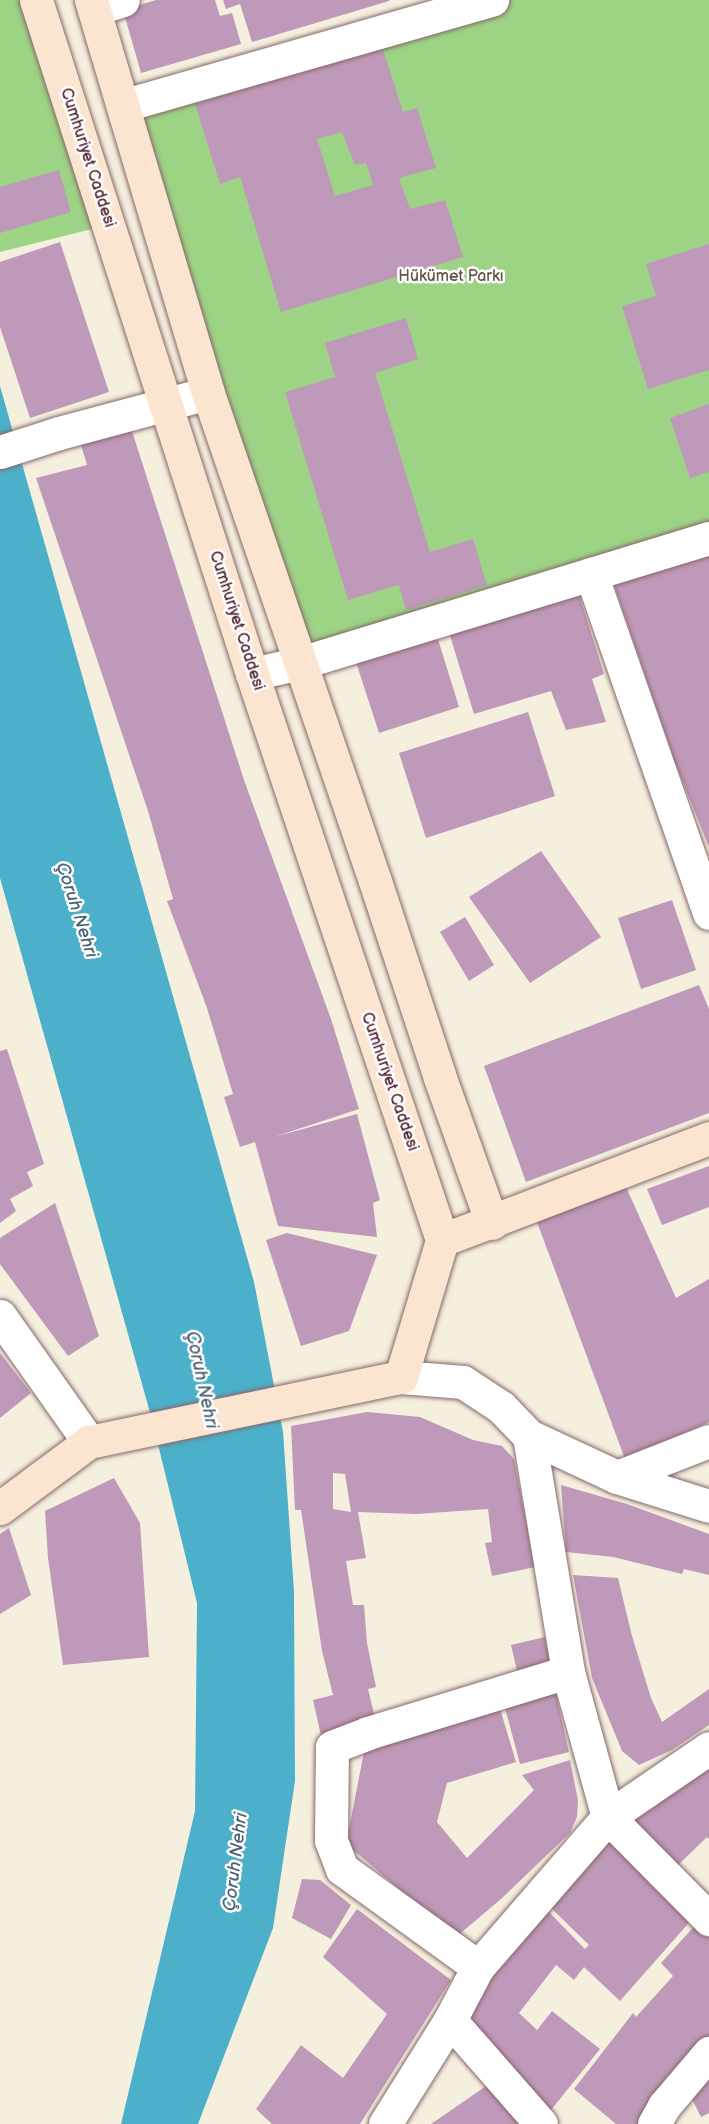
<!DOCTYPE html>
<html>
<head>
<meta charset="utf-8">
<style>
  body { margin:0 }
  #map { position:relative; width:709px; height:2124px; overflow:hidden; background:#f5efde; font-family:"Balsamiq Sans",sans-serif }
  div>[style] { position:absolute }
  [style*='--x'] { left:calc(var(--x)*1px); top:calc(var(--y)*1px); width:calc(var(--w)*1px); rotate:calc(var(--a)*1deg) }
  .green>* { inset:0; background:#9dd385 }
  .water>* { inset:0; background:#4cb0cb }
  .building>* { inset:0; background:#bf99b9 }
  .roads { filter:drop-shadow(0 0 2px #86686a) drop-shadow(0 0 2px #86686a) }
  .minor>* { height:33px; margin:-16.5px; padding:0 16.5px; transform-origin:16.5px; border-radius:16.5px; background:#fff }
  .tertiary>* { height:33px; margin:-16.5px; padding:0 16.5px; transform-origin:16.5px; border-radius:16.5px; background:#fff }
  .secondary>* { height:33px; margin:-16.5px; padding:0 16.5px; transform-origin:16.5px; border-radius:16.5px; background:#fce5d0 }
  span { translate:-50% -50%; white-space:nowrap; text-align:center; line-height:1.15; -webkit-text-stroke:5px #fff; paint-order:stroke }
  .street-label { font-size:16px; color:#4a1f2b }
  .park-label { font-size:16px; color:#635546 }
  .water-label { font-size:18px; color:#4b6073; font-style:italic }
</style>
</head>
<body>
<div id="map">
  <div class="green">
    <i style="clip-path:polygon(0 0,36px 0,108px 225px,0 252px)"></i>
    <i style="clip-path:polygon(475px 0,709px 0,709px 538px,300px 663px,125px 105px)"></i>
  </div>
  <div class="water">
    <i style="clip-path:polygon(0 386px,254px 1282px,283px 1432px,294px 1591px,295px 1781px,273px 1928px,198px 2124px,121px 2124px,195px 1811px,197px 1603px,151px 1416px,0 878px)"></i>
  </div>
  <div class="building">
    <i style="clip-path:polygon(156px 0,215px 0,220px 16px,232px 13px,241px 44px,141px 73px,123px 10px)"></i>
    <i style="clip-path:polygon(223px 0,389px 0,389px 1px,252px 42px,240px 4px,226px 9px)"></i>
    <i style="clip-path:polygon(evenodd,382px 46px,403px 112px,417px 108px,436px 168px,399px 178px,410px 209px,445px 200px,463px 257px,281px 312px,240px 177px,220px 184px,195px 104px,382px 46px,342px 132px,355px 165px,366px 163px,373px 185px,335px 196px,317px 139px,342px 132px)"></i>
    <i style="clip-path:polygon(59px 170px,71px 212px,0 233px,0 187px)"></i>
    <i style="clip-path:polygon(60px 242px,109px 392px,30px 418px,0 327px,0 262px)"></i>
    <i style="clip-path:polygon(709px 244px,709px 370px,648px 389px,622px 306px,656px 296px,646px 264px)"></i>
    <i style="clip-path:polygon(406px 318px,418px 359px,375px 373px,430px 552px,473px 539px,487px 585px,406px 610px,399px 585px,348px 600px,285px 392px,335px 377px,325px 343px)"></i>
    <i style="clip-path:polygon(709px 404px,709px 472px,690px 478px,670px 418px)"></i>
    <i style="clip-path:polygon(130px 425px,244px 780px,331px 1019px,359px 1109px,274px 1137px,357px 1114px,380px 1200px,373px 1203px,377px 1237px,278px 1226px,255px 1142px,240px 1147px,224px 1097px,233px 1094px,207px 1008px,167px 901px,173px 899px,148px 811px,36px 478px,87px 465px,79px 438px)"></i>
    <i style="clip-path:polygon(709px 552px,709px 847px,674px 760px,612px 579px)"></i>
    <i style="clip-path:polygon(577px 588px,604px 674px,592px 679px,606px 722px,566px 730px,551px 691px,474px 714px,448px 629px)"></i>
    <i style="clip-path:polygon(436px 633px,459px 707px,379px 733px,355px 659px)"></i>
    <i style="clip-path:polygon(528px 712px,555px 796px,426px 838px,399px 753px)"></i>
    <i style="clip-path:polygon(541px 851px,601px 937px,530px 983px,469px 897px)"></i>
    <i style="clip-path:polygon(672px 900px,696px 970px,641px 989px,618px 918px)"></i>
    <i style="clip-path:polygon(465px 917px,494px 965px,469px 981px,440px 932px)"></i>
    <i style="clip-path:polygon(699px 985px,709px 1009px,709px 1113px,526px 1182px,484px 1066px)"></i>
    <i style="clip-path:polygon(7px 1049px,44px 1164px,27px 1172px,33px 1186px,10px 1199px,16px 1211px,0 1223px,0 1051px)"></i>
    <i style="clip-path:polygon(709px 1166px,709px 1207px,662px 1225px,647px 1189px)"></i>
    <i style="clip-path:polygon(626px 1187px,676px 1298px,709px 1279px,709px 1422px,625px 1459px,537px 1222px)"></i>
    <i style="clip-path:polygon(55px 1203px,99px 1336px,68px 1356px,0 1264px,0 1238px)"></i>
    <i style="clip-path:polygon(287px 1233px,377px 1255px,349px 1331px,301px 1346px,266px 1240px)"></i>
    <i style="clip-path:polygon(0 1353px,31px 1393px,0 1418px)"></i>
    <i style="clip-path:polygon(evenodd,367px 1412px,420px 1417px,473px 1440px,502px 1446px,514px 1459px,535px 1567px,492px 1576px,485px 1543px,492px 1542px,488px 1509px,416px 1514px,358px 1512px,366px 1558px,346px 1561px,353px 1605px,364px 1605px,367px 1643px,376px 1687px,368px 1689px,377px 1726px,322px 1740px,313px 1700px,333px 1695px,322px 1651px,301px 1510px,295px 1510px,291px 1426px,367px 1412px,333px 1473px,345px 1474px,351px 1512px,333px 1509px,333px 1473px)"></i>
    <i style="clip-path:polygon(114px 1478px,140px 1523px,149px 1657px,63px 1665px,48px 1558px,45px 1511px)"></i>
    <i style="clip-path:polygon(561px 1485px,627px 1504px,709px 1534px,709px 1575px,684px 1569px,682px 1574px,613px 1557px,566px 1552px)"></i>
    <i style="clip-path:polygon(9px 1528px,31px 1595px,0 1614px,0 1534px)"></i>
    <i style="clip-path:polygon(573px 1575px,618px 1578px,632px 1636px,651px 1698px,662px 1722px,709px 1689px,709px 1725px,672px 1750px,639px 1765px,622px 1751px,592px 1678px)"></i>
    <i style="clip-path:polygon(545px 1637px,552px 1668px,518px 1675px,511px 1645px)"></i>
    <i style="clip-path:polygon(555px 1689px,569px 1752px,520px 1764px,504px 1704px)"></i>
    <i style="clip-path:polygon(498px 1702px,516px 1762px,447px 1783px,437px 1822px,467px 1858px,534px 1790px,522px 1775px,570px 1760px,578px 1800px,577px 1817px,570px 1833px,501px 1899px,456px 1937px,346px 1844px,365px 1747px)"></i>
    <i style="clip-path:polygon(709px 1757px,709px 1839px,707px 1837px,675px 1868px,628px 1819px)"></i>
    <i style="clip-path:polygon(614px 1835px,694px 1917px,620px 2001px,584px 1967px,574px 1980px,556px 1965px,519px 2013px,537px 2030px,552px 2011px,600px 2049px,543px 2120px,462px 2021px,483px 1984px,544px 1907px,585px 1949px,589px 1945px,547px 1904px)"></i>
    <i style="clip-path:polygon(302px 1879px,320px 1880px,351px 1905px,331px 1939px,292px 1918px)"></i>
    <i style="clip-path:polygon(357px 1909px,451px 1980px,360px 2124px,272px 2124px,256px 2109px,301px 2045px,343px 2078px,387px 2014px,323px 1957px)"></i>
    <i style="clip-path:polygon(699px 1921px,709px 1931px,709px 2042px,640px 2124px,616px 2124px,574px 2089px,633px 2013px,636px 2017px,673px 1976px,661px 1963px)"></i>
    <i style="clip-path:polygon(709px 2071px,709px 2113px,701px 2117px,687px 2089px)"></i>
    <i style="clip-path:polygon(492px 2082px,522px 2124px,431px 2124px)"></i>
  </div>
  <div class="roads">
    <div class="minor">
      <i style="--x:94;--y:9;--w:30;--a:-17"></i>
      <i style="--x:125;--y:105;--w:382;--a:-16"></i>
      <i style="--x:0;--y:452;--w:62;--a:-17.9"></i>
      <i style="--x:59;--y:433;--w:154;--a:-15"></i>
      <i style="--x:591;--y:574;--w:359;--a:70.8"></i>
      <i style="--x:252;--y:674;--w:49;--a:-12.9"></i>
      <i style="--x:300;--y:663;--w:428;--a:-17"></i>
      <i style="--x:401;--y:1377;--w:62;--a:4.6"></i>
      <i style="--x:463;--y:1382;--w:45;--a:33.3"></i>
      <i style="--x:501;--y:1407;--w:40;--a:46"></i>
      <i style="--x:529;--y:1436;--w:97;--a:25"></i>
      <i style="--x:617;--y:1477;--w:96;--a:17.5"></i>
      <i style="--x:529;--y:1436;--w:239;--a:80.6"></i>
      <i style="--x:568;--y:1672;--w:150;--a:74.6"></i>
      <i style="--x:608;--y:1817;--w:144;--a:45.3"></i>
      <i style="--x:617;--y:1477;--w:99;--a:-21.4"></i>
      <i style="--x:478;--y:1967;--w:168;--a:-144.2"></i>
      <i style="--x:342;--y:1869;--w:31;--a:-111"></i>
      <i style="--x:331;--y:1840;--w:93;--a:-89.4"></i>
      <i style="--x:332;--y:1747;--w:39;--a:-21"></i>
      <i style="--x:368;--y:1733;--w:209;--a:-17"></i>
      <i style="--x:450;--y:2020;--w:138;--a:48.8"></i>
      <i style="--x:385;--y:2124;--w:123;--a:-58"></i>
      <i style="--x:450;--y:2020;--w:60;--a:-62.2"></i>
      <i style="--x:478;--y:1967;--w:198;--a:-49.1"></i>
      <i style="--x:608;--y:1817;--w:122;--a:-34.3"></i>
      <i style="--x:654;--y:2124;--w:21;--a:-61"></i>
      <i style="--x:664;--y:2106;--w:70;--a:-49.7"></i>
    </div>
    <div class="tertiary">
      <i style="--x:0;--y:1316;--w:154;--a:54.8"></i>
    </div>
    <div class="secondary">
      <i style="--x:36;--y:0;--w:708;--a:72.23"></i>
      <i style="--x:252;--y:674;--w:597;--a:71.44"></i>
      <i style="--x:91;--y:0;--w:410;--a:73.4"></i>
      <i style="--x:208;--y:393;--w:516;--a:71.11"></i>
      <i style="--x:375;--y:881;--w:207;--a:71.7"></i>
      <i style="--x:440;--y:1078;--w:154;--a:70.3"></i>
      <i style="--x:0;--y:1508;--w:111;--a:-36.6"></i>
      <i style="--x:89;--y:1442;--w:319;--a:-11.8"></i>
      <i style="--x:401;--y:1377;--w:143;--a:-73.3"></i>
      <i style="--x:442;--y:1240;--w:286;--a:-20.9"></i>
    </div>
  </div>
  <div class="street-label">
    <span style="left:87px;top:158px;rotate:72deg">Cumhuriyet Caddesi</span>
    <span style="left:236px;top:621px;rotate:72deg">Cumhuriyet Caddesi</span>
    <span style="left:389px;top:1082px;rotate:71deg">Cumhuriyet Caddesi</span>
  </div>
  <div class="park-label">
    <span style="left:451px;top:277px">Hükümet Parkı</span>
  </div>
  <div class="water-label">
    <span style="left:76px;top:910px;rotate:72deg">Çoruh Nehri</span>
    <span style="left:201px;top:1380px;rotate:78deg">Çoruh Nehri</span>
    <span style="left:236px;top:1862px;rotate:-83deg">Çoruh Nehri</span>
  </div>
</div>
</body>
</html>
